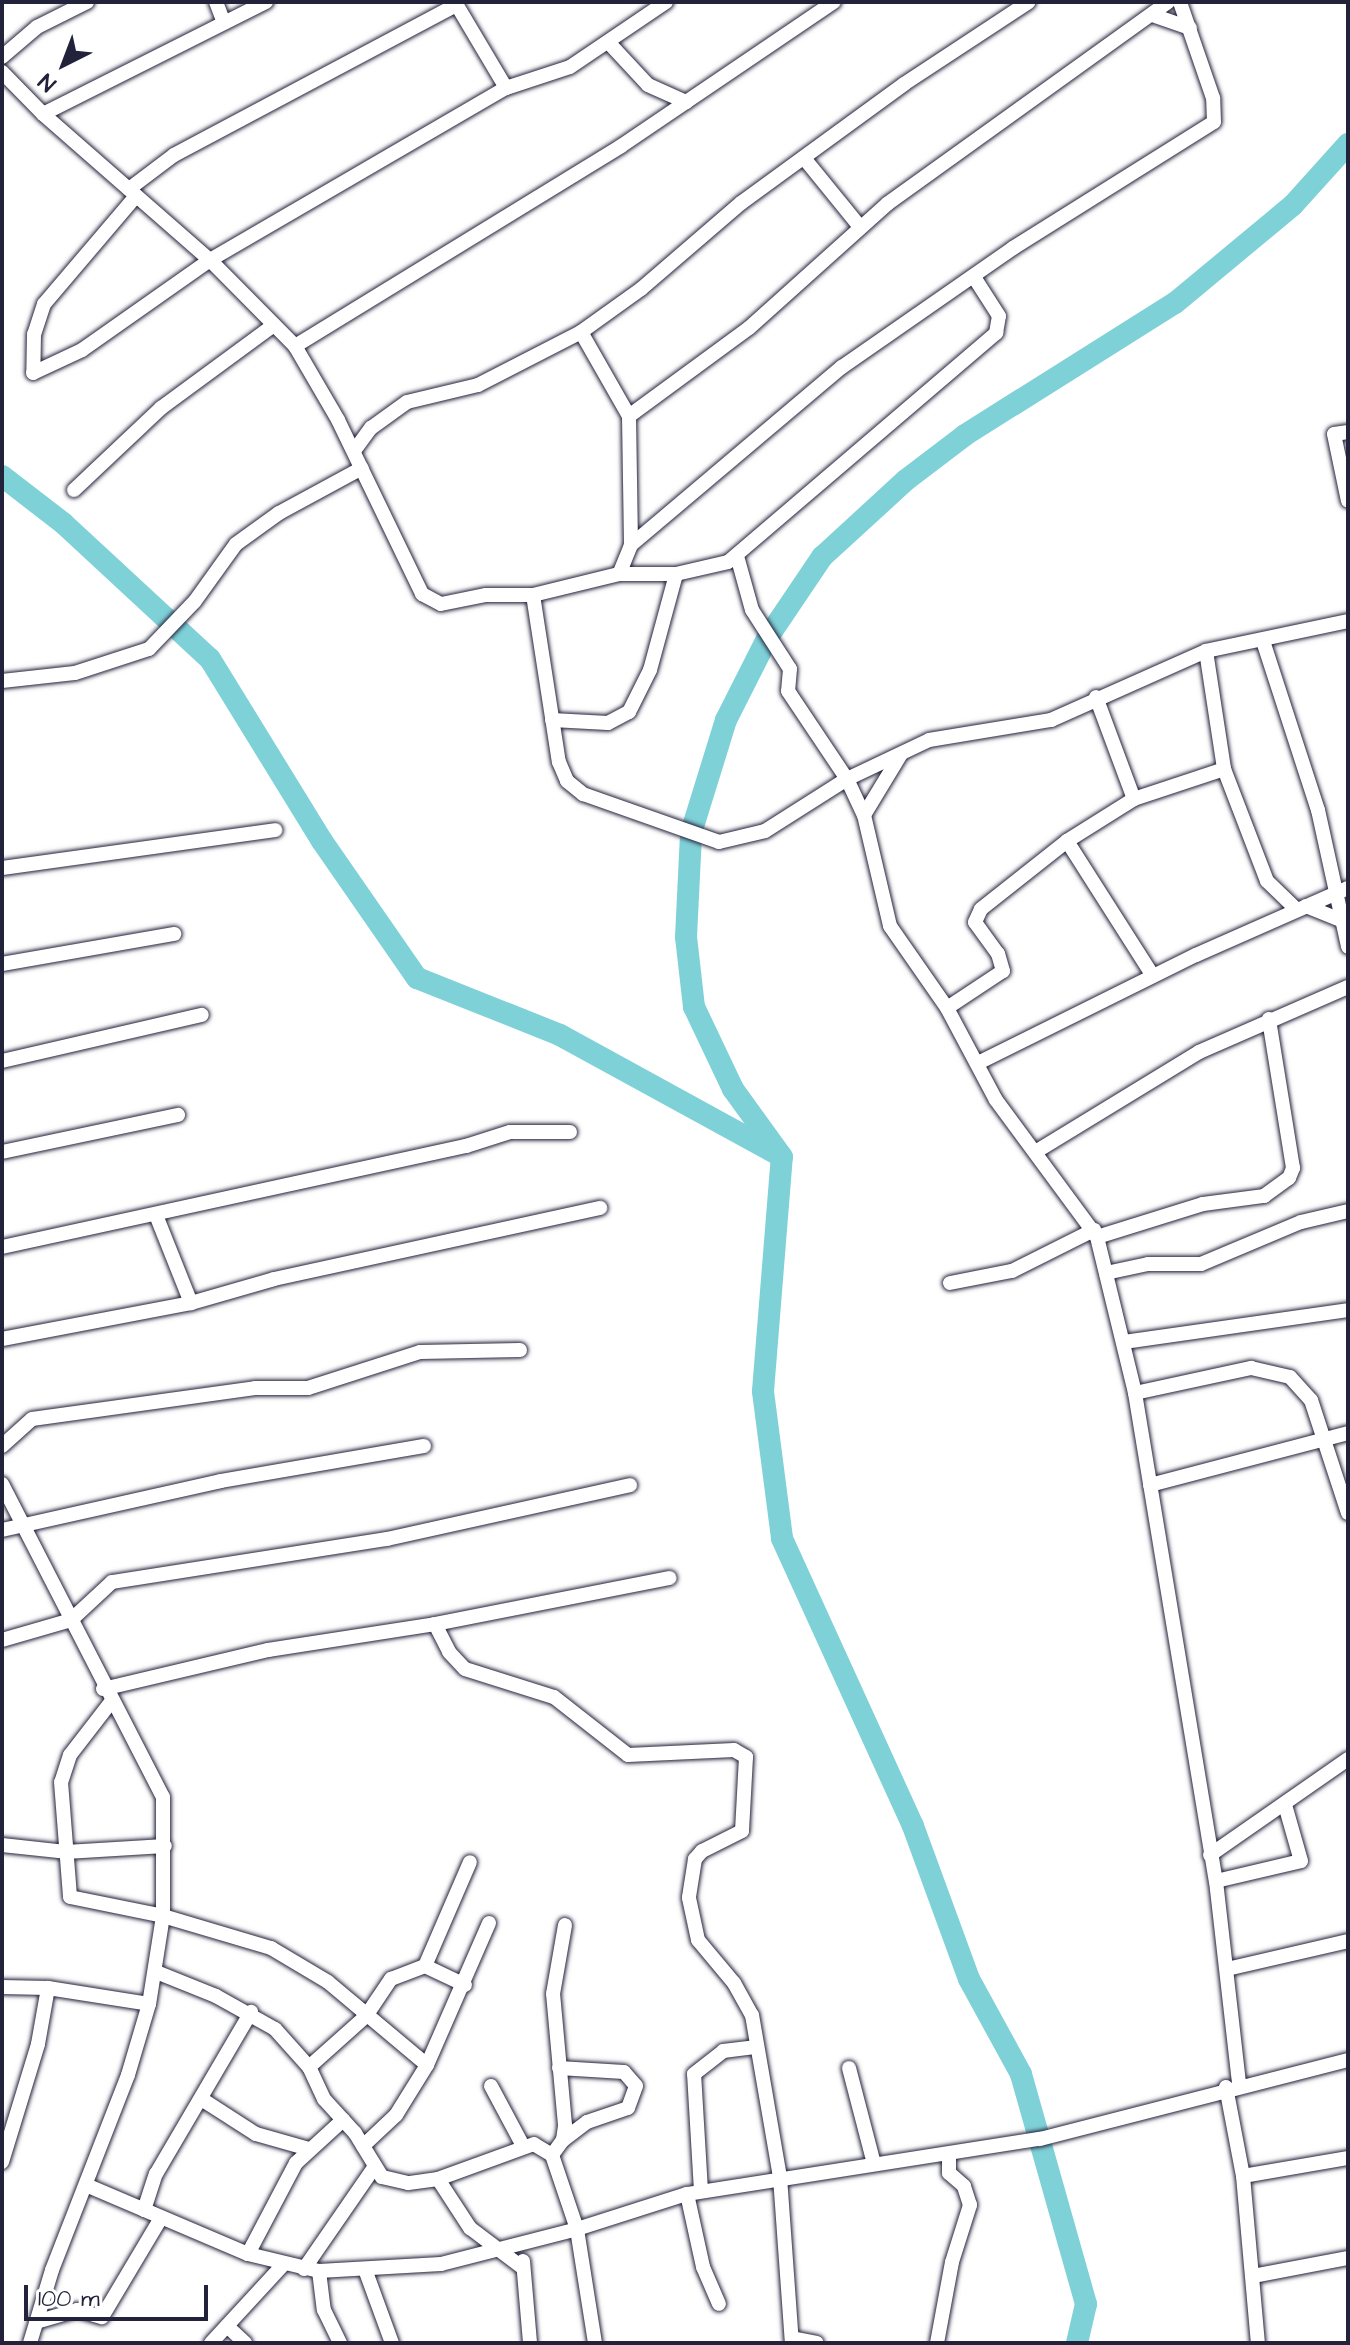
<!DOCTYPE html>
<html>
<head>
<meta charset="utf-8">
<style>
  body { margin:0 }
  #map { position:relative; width:1350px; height:2345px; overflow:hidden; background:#fff; font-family:"Architects Daughter",sans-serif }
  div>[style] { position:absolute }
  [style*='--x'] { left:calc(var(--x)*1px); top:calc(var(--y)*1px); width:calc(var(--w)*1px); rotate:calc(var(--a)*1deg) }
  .river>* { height:22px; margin:-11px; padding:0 11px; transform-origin:11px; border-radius:11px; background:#7fd1d8 }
  .roads { filter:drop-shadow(0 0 2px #22223b) drop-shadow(0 0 2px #22223b) }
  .minor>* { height:14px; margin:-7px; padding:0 7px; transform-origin:7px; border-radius:7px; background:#fff }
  span { translate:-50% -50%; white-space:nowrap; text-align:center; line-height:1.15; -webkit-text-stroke:8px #fff; paint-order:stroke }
  .frame { position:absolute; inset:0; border:4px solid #22223b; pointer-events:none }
  .north { position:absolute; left:24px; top:24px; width:80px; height:80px; -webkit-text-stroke:6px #fff; paint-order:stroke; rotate:222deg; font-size:22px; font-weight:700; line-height:32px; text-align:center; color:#22223b }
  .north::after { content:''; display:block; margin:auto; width:28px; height:36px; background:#22223b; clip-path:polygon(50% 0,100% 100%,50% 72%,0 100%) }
  .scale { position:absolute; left:24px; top:2285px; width:184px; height:36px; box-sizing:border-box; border:4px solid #22223b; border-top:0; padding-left:10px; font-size:24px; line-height:28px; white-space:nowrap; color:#22223b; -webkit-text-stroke:6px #fff; paint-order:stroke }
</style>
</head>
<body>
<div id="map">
  <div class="river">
    <i style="--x:2;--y:476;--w:77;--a:37.6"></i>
    <i style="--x:63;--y:523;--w:200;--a:42.8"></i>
    <i style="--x:210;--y:659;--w:214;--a:58.4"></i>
    <i style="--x:322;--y:841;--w:167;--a:55.3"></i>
    <i style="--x:417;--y:978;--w:154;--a:21.7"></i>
    <i style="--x:560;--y:1035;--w:247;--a:28.7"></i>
    <i style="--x:1077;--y:2343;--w:40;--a:-77"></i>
    <i style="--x:1086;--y:2304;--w:239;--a:-105.8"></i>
    <i style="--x:1021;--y:2074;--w:108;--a:-118.7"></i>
    <i style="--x:969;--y:1979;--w:163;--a:-110.1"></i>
    <i style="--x:913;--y:1826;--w:316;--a:-114.5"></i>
    <i style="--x:782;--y:1538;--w:148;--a:-97.4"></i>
    <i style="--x:763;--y:1391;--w:235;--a:-85.4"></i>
    <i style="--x:782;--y:1157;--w:84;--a:-125.8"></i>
    <i style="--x:733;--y:1089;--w:91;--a:-115.4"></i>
    <i style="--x:694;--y:1007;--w:70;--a:-96.5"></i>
    <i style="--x:686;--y:937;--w:104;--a:-87.2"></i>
    <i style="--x:691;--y:833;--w:118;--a:-72.8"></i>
    <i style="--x:726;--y:720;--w:93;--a:-63.2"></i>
    <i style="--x:768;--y:637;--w:97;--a:-56"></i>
    <i style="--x:822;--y:557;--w:114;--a:-42.5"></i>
    <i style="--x:906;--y:480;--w:74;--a:-37.3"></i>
    <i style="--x:965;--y:435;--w:248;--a:-32.2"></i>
    <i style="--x:1175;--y:303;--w:153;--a:-39.7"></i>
    <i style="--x:1293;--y:205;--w:82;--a:-48"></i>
  </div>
  <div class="roads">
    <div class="minor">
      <i style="--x:216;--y:2;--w:22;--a:69"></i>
      <i style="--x:455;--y:2;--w:100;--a:59.3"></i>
      <i style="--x:1155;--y:16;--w:37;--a:19"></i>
      <i style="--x:609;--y:43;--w:57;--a:47.1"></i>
      <i style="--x:648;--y:85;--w:42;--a:24.1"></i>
      <i style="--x:2;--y:57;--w:46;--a:-40.6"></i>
      <i style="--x:37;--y:27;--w:56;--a:-26.6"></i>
      <i style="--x:2;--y:72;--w:59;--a:45.7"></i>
      <i style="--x:43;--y:114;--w:222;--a:41.2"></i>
      <i style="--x:210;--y:260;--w:121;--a:45.3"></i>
      <i style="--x:295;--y:346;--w:86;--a:59.8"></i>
      <i style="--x:338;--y:420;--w:193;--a:64.2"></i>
      <i style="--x:422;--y:594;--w:21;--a:28"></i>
      <i style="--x:441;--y:604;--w:46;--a:-11.3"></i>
      <i style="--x:486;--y:595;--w:47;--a:0"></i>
      <i style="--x:533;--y:595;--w:89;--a:-13.7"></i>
      <i style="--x:619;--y:574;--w:57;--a:0"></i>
      <i style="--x:676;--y:574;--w:53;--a:-13"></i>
      <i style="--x:728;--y:562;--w:353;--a:-40.5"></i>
      <i style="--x:996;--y:333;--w:17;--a:-80"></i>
      <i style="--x:999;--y:316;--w:46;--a:-122.7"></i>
      <i style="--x:43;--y:114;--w:250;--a:-26.7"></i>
      <i style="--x:804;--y:158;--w:89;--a:50.9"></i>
      <i style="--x:129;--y:189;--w:56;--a:-37.1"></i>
      <i style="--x:174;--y:155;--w:319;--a:-28"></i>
      <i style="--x:136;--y:196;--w:142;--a:130.4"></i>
      <i style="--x:44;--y:304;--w:32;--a:108"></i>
      <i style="--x:34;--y:334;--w:39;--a:91"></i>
      <i style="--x:33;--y:373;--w:54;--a:-25.1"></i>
      <i style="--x:82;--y:350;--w:156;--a:-35.1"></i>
      <i style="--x:210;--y:260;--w:342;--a:-30.2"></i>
      <i style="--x:506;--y:88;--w:67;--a:-18.2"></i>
      <i style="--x:570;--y:67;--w:116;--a:-34.1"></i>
      <i style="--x:581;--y:332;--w:97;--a:60.3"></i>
      <i style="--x:629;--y:416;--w:129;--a:89.1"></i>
      <i style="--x:631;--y:545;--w:31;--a:112"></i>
      <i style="--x:295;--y:346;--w:382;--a:-31.5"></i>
      <i style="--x:621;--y:146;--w:257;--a:-34.1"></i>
      <i style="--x:629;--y:416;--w:149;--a:-36.3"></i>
      <i style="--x:749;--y:328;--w:186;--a:-41.9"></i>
      <i style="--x:887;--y:204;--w:346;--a:-35.7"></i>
      <i style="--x:1348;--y:432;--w:14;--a:172"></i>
      <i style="--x:1334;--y:434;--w:68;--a:78.2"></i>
      <i style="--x:354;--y:451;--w:29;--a:-54"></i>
      <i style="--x:371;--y:428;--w:44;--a:-35.8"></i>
      <i style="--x:407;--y:402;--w:73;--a:-13.5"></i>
      <i style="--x:478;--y:385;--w:116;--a:-27.2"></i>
      <i style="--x:581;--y:332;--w:74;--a:-35.6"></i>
      <i style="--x:641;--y:289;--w:132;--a:-40.7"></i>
      <i style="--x:741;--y:203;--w:202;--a:-36.1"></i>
      <i style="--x:904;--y:84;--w:149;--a:-33.3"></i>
      <i style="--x:74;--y:490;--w:120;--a:-43.3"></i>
      <i style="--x:161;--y:408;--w:140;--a:-36.3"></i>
      <i style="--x:631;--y:545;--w:276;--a:-40.2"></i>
      <i style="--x:842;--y:367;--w:208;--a:-34.8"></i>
      <i style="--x:1013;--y:248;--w:237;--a:-32.1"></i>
      <i style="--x:1214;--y:122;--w:24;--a:-92"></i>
      <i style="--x:1213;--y:98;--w:102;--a:-109"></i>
      <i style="--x:737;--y:556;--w:56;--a:74.5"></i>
      <i style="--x:752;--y:610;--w:70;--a:57.2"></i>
      <i style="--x:790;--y:669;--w:22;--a:95"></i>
      <i style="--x:788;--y:691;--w:106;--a:56.2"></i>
      <i style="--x:847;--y:779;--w:40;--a:65"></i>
      <i style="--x:864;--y:815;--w:114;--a:76.8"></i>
      <i style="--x:890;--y:926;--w:100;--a:55.2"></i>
      <i style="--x:947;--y:1008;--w:104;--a:62"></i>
      <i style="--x:996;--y:1100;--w:170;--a:53.6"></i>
      <i style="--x:1097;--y:1237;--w:161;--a:76.3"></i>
      <i style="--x:1135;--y:1393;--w:495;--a:80.6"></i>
      <i style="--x:1216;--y:1881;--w:204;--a:83.5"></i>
      <i style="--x:533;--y:595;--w:169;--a:81.2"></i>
      <i style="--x:559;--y:762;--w:21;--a:67"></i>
      <i style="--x:567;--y:781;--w:21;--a:39"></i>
      <i style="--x:583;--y:794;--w:144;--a:19.4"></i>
      <i style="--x:719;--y:842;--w:47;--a:-13.4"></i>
      <i style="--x:765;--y:831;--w:97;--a:-32.4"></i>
      <i style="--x:847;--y:779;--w:91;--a:-25.4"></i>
      <i style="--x:929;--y:740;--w:124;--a:-9.3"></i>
      <i style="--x:1051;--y:720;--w:170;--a:-24"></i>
      <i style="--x:1206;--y:651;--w:145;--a:-11.9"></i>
      <i style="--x:1263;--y:641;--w:178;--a:72"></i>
      <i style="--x:1318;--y:810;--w:140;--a:77.6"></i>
      <i style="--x:1206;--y:651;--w:119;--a:81.3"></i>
      <i style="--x:1224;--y:769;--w:120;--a:69"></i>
      <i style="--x:1267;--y:881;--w:40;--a:44"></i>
      <i style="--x:2;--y:681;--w:73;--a:-6.3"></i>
      <i style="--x:75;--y:673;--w:78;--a:-18"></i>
      <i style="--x:149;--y:649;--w:66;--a:-46.2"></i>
      <i style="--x:195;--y:601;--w:70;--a:-54.3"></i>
      <i style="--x:236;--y:544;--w:53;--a:-35.8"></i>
      <i style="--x:279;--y:513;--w:94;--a:-28.5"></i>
      <i style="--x:1096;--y:697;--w:109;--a:69.6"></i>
      <i style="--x:552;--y:720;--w:56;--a:3.1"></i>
      <i style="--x:608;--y:723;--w:24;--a:-28"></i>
      <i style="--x:629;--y:712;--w:47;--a:-63.4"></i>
      <i style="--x:650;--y:670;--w:99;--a:-74.8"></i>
      <i style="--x:864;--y:815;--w:71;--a:-58.8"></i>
      <i style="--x:1067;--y:841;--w:160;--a:57.5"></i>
      <i style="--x:2;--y:868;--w:276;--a:-7.9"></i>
      <i style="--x:1306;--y:906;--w:40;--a:22"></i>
      <i style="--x:2;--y:964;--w:175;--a:-9.9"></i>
      <i style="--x:947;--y:1008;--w:67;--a:-33.5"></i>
      <i style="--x:1003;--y:971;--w:18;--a:-106"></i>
      <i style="--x:998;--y:954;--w:39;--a:-126"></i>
      <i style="--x:975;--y:922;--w:14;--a:-65"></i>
      <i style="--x:981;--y:909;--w:110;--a:-38.3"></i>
      <i style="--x:1067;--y:841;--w:79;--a:-32.1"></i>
      <i style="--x:1134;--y:799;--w:95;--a:-18.4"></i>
      <i style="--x:2;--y:1061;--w:205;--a:-13"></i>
      <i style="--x:978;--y:1063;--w:243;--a:-26.4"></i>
      <i style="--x:1196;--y:955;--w:166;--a:-23.8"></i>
      <i style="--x:1037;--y:1151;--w:190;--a:-31.4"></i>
      <i style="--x:1199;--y:1052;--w:163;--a:-23.6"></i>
      <i style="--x:2;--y:1152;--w:180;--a:-11.9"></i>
      <i style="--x:156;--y:1215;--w:95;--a:68.3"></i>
      <i style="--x:1097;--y:1237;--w:111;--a:-17.3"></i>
      <i style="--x:1203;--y:1204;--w:62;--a:-7.5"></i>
      <i style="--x:1264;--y:1196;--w:31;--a:-36"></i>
      <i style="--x:1289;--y:1178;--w:11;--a:-68"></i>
      <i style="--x:1293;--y:1168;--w:151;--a:-99.2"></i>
      <i style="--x:2;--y:1247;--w:475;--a:-12.3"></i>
      <i style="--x:466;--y:1146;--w:46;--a:-17.7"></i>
      <i style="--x:510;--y:1132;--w:60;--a:0"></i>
      <i style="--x:1106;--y:1273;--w:43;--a:-12.1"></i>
      <i style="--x:1148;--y:1264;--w:53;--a:0"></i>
      <i style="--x:1201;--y:1264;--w:108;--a:-22.8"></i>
      <i style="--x:1301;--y:1222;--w:48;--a:-13.2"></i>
      <i style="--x:950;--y:1283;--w:63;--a:-11"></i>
      <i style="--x:1012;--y:1271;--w:92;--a:-26.6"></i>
      <i style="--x:2;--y:1339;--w:192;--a:-10.8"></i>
      <i style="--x:191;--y:1303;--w:86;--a:-16.1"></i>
      <i style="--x:274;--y:1279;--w:334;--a:-12.3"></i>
      <i style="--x:1124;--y:1342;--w:226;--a:-8.1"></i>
      <i style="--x:1135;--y:1393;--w:119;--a:-12.2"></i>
      <i style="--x:1251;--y:1368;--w:40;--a:13"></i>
      <i style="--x:1290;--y:1377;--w:31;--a:48"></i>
      <i style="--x:1311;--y:1400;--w:119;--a:71.9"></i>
      <i style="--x:2;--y:1446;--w:40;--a:-42"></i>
      <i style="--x:32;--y:1419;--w:225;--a:-7.9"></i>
      <i style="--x:255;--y:1388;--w:53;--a:0"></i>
      <i style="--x:308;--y:1388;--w:118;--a:-17.8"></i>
      <i style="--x:420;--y:1352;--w:100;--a:-1.1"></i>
      <i style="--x:2;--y:1484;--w:352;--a:62.8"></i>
      <i style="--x:163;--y:1797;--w:119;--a:90"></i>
      <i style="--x:163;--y:1916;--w:89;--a:99"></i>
      <i style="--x:149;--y:2004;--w:74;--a:106.5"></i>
      <i style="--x:128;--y:2075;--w:209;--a:111.3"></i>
      <i style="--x:52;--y:2270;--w:76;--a:106.8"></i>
      <i style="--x:1150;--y:1485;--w:205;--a:-14.7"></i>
      <i style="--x:2;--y:1530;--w:224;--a:-12.6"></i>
      <i style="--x:221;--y:1481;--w:206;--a:-9.8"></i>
      <i style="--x:435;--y:1624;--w:31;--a:63"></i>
      <i style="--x:449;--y:1652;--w:23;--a:47"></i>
      <i style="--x:465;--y:1669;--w:93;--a:17.5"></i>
      <i style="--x:554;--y:1697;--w:94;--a:38.1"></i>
      <i style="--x:628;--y:1755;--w:106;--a:-2.7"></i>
      <i style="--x:734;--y:1750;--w:14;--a:30"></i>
      <i style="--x:746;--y:1757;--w:74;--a:93.1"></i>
      <i style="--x:742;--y:1831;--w:45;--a:153.4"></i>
      <i style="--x:702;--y:1851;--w:11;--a:131"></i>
      <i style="--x:695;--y:1859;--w:39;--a:99"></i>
      <i style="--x:689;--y:1898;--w:43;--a:77.9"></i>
      <i style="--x:698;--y:1940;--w:56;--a:50.1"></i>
      <i style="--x:734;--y:1983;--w:37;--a:61"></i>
      <i style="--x:752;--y:2015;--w:164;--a:80.2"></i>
      <i style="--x:780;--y:2177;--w:166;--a:85.9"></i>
      <i style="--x:2;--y:1640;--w:72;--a:-16.2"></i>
      <i style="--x:71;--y:1620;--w:56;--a:-42.8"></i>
      <i style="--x:112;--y:1582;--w:278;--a:-8.9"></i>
      <i style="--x:387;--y:1539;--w:249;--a:-12.5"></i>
      <i style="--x:103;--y:1689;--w:170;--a:-13.3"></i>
      <i style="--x:268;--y:1650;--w:169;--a:-8.8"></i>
      <i style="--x:435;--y:1624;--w:239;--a:-11.1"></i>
      <i style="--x:111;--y:1702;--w:67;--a:127.7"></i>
      <i style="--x:70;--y:1755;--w:28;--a:108"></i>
      <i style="--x:61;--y:1782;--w:115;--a:85.5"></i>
      <i style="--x:70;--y:1897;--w:95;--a:11.5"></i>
      <i style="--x:163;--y:1916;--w:113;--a:16.5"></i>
      <i style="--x:271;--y:1948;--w:66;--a:30.8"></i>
      <i style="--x:328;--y:1982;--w:129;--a:40"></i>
      <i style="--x:2;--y:1845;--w:64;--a:6.2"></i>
      <i style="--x:66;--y:1852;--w:99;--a:-3.5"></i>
      <i style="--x:1210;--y:1855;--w:168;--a:-34.8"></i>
      <i style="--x:1216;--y:1881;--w:87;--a:-13.2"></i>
      <i style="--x:1301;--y:1861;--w:58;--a:-105.9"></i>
      <i style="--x:1227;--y:1969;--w:124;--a:-13"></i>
      <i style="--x:465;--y:1985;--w:44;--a:-154.6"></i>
      <i style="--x:425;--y:1966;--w:113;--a:-66.6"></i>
      <i style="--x:2;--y:1987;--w:46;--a:1.2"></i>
      <i style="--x:309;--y:2067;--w:76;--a:-41.8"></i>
      <i style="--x:366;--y:2016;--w:45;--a:-56"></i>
      <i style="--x:391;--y:1979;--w:36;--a:-21"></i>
      <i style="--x:559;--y:2068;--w:65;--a:3.5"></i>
      <i style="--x:624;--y:2072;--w:18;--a:49"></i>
      <i style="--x:636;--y:2086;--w:23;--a:110"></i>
      <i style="--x:628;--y:2108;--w:43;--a:161.1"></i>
      <i style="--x:587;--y:2122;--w:30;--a:143"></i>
      <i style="--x:849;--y:2068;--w:99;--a:75.4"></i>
      <i style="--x:491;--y:2086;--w:68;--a:61.9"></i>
      <i style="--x:1226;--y:2087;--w:91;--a:79.2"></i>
      <i style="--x:1243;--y:2176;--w:168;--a:84.9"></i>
      <i style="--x:203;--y:2100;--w:63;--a:32.7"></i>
      <i style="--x:256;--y:2134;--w:55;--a:15.8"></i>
      <i style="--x:363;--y:2146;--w:45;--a:-43.2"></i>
      <i style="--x:396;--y:2115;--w:59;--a:-58.2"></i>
      <i style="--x:427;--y:2065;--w:155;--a:-66.4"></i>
      <i style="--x:552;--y:2155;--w:19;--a:-54"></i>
      <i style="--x:563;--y:2140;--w:15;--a:-82"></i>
      <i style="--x:565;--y:2125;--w:132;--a:-95.2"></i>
      <i style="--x:553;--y:1994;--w:70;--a:-80.1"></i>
      <i style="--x:2;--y:2162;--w:123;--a:-73"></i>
      <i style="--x:38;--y:2044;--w:57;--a:-79.9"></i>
      <i style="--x:48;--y:1988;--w:102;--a:9"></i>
      <i style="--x:1243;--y:2176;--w:107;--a:-9.7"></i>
      <i style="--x:438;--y:2179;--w:59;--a:56.9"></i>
      <i style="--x:470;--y:2228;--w:66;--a:37"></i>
      <i style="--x:86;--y:2185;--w:176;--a:23.1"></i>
      <i style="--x:248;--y:2254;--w:73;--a:13.5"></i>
      <i style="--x:319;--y:2271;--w:122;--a:-3.3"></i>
      <i style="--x:441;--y:2264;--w:140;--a:-14.4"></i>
      <i style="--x:577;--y:2229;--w:78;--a:-108.7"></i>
      <i style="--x:552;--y:2155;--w:21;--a:-149"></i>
      <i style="--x:534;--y:2144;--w:102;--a:160"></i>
      <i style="--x:438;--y:2179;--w:30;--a:172"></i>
      <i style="--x:408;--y:2183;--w:27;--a:-167"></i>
      <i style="--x:382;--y:2177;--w:52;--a:-121.5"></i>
      <i style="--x:355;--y:2133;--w:46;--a:-132.4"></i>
      <i style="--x:324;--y:2099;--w:35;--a:-115"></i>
      <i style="--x:309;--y:2067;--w:51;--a:-131.8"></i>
      <i style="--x:275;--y:2029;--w:68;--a:-150.8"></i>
      <i style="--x:216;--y:1996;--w:65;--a:-158.2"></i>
      <i style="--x:701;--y:2191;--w:117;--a:-93.4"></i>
      <i style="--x:694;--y:2074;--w:37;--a:-38"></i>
      <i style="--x:723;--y:2051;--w:34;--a:-7"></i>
      <i style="--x:687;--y:2194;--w:75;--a:77.6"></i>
      <i style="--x:703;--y:2267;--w:40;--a:66.6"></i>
      <i style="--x:144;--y:2210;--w:38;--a:-72"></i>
      <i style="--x:156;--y:2174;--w:188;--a:-59.6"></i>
      <i style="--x:248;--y:2254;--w:103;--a:-62.2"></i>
      <i style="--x:296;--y:2163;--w:64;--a:-42.5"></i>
      <i style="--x:523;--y:2261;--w:82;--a:85.1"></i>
      <i style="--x:304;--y:2269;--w:121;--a:-55.4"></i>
      <i style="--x:319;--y:2271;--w:39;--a:83"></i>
      <i style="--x:324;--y:2310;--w:37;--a:64"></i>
      <i style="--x:366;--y:2272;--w:76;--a:69.9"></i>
      <i style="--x:1253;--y:2276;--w:97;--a:-10.7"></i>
      <i style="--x:36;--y:2322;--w:43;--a:-16.3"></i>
      <i style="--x:77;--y:2310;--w:26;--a:16"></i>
      <i style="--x:102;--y:2317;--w:115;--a:-59.2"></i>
      <i style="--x:227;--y:2326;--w:25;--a:43"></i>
      <i style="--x:792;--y:2338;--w:25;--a:11"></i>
      <i style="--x:211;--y:2343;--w:105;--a:-47.3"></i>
      <i style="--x:595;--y:2343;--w:115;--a:-99"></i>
      <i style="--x:577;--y:2229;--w:115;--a:-17.7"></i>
      <i style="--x:687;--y:2194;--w:357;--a:-8.9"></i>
      <i style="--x:1040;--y:2139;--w:318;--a:-14.4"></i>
      <i style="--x:937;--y:2343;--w:82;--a:-79.5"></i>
      <i style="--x:952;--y:2262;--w:60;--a:-72.5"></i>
      <i style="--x:970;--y:2205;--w:20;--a:-108"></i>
      <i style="--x:964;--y:2186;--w:20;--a:-139"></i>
      <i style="--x:949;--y:2173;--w:19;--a:-90"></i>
    </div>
  </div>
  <div class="frame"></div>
  <div class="north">N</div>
  <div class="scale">100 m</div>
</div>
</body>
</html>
